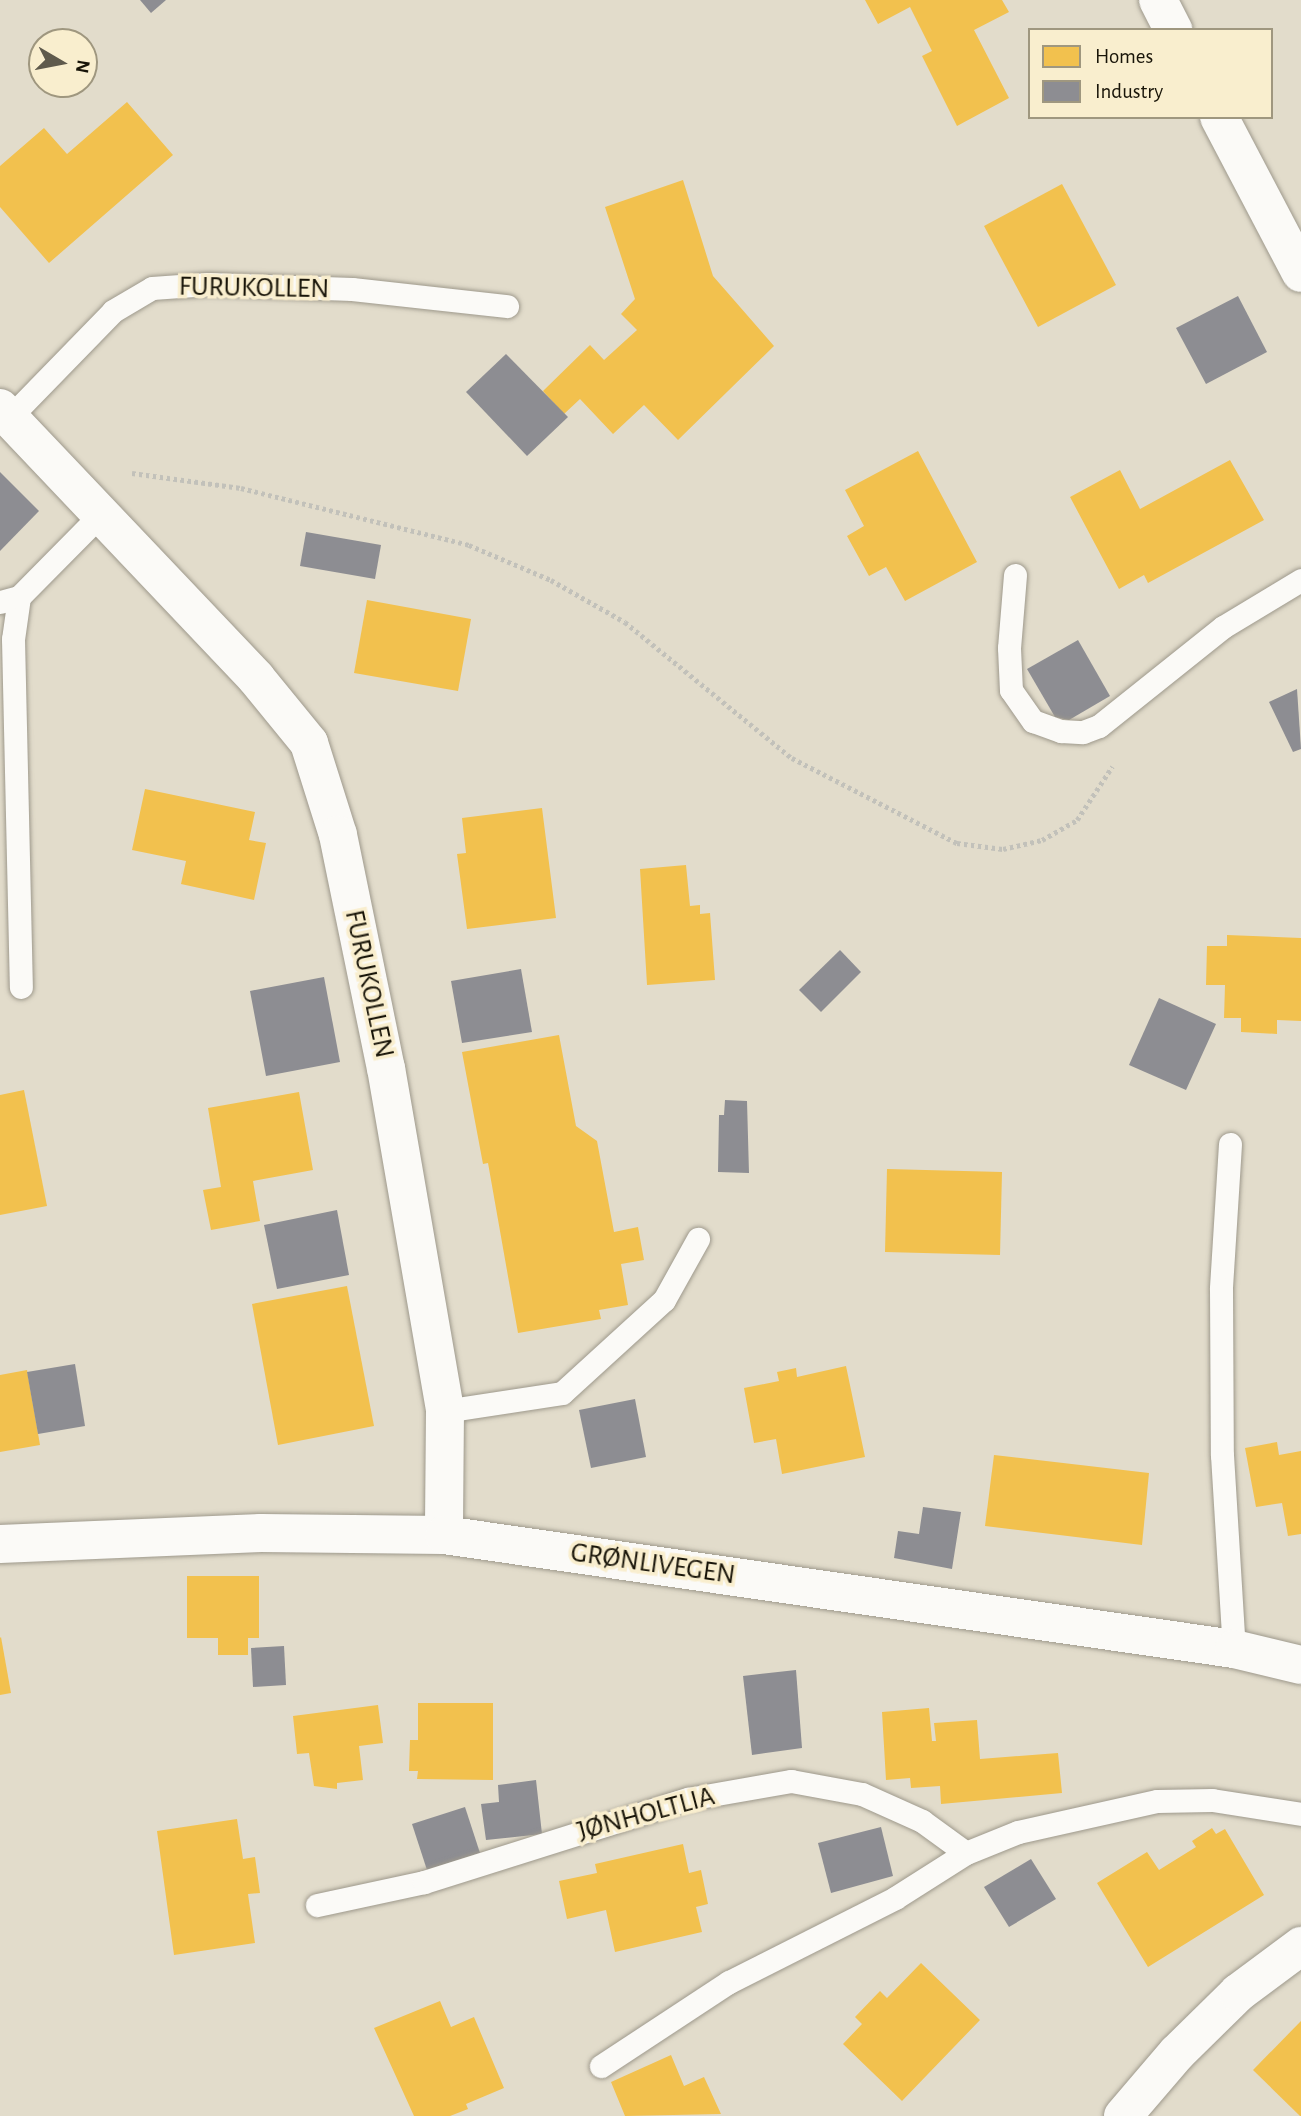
<!DOCTYPE html>
<html>
<head>
<meta charset="utf-8">
<style>
  body { margin:0 }
  #map { position:relative; width:1301px; height:2116px; overflow:hidden; background:#e2dccb; font-family:"Alegreya Sans",sans-serif }
  div>[style] { position:absolute }
  [style*='--x'] { left:calc(var(--x)*1px); top:calc(var(--y)*1px); width:calc(var(--w)*1px); rotate:calc(var(--a)*1deg) }
  .homes>* { inset:0; background:#f2c14e }
  .industry>* { inset:0; background:#8d8d92 }
  .path>* { height:4.5px; margin-top:-2.25px; transform-origin:0; background:repeating-linear-gradient(90deg,#c2c1ba 0 3.5px,transparent 0 7px) }
  .roads { filter:drop-shadow(0 0 2px #9e998c) drop-shadow(0 0 2px #9e998c) }
  .lane>* { height:23px; margin:-11.5px; padding:0 11.5px; transform-origin:11.5px; border-radius:11.5px; background:#fbfaf7 }
  .street>* { height:38px; margin:-19px; padding:0 19px; transform-origin:19px; border-radius:19px; background:#fbfaf7 }
  span { translate:-50% -50%; white-space:nowrap; text-align:center; line-height:1.15; -webkit-text-stroke:7px #f9eece; paint-order:stroke }
  .street-label { font-size:28px; color:#181408 }
  .legend { position:absolute; left:1028px; top:28px; width:245px; height:91px; box-sizing:border-box; background:#f9eece; border:2px solid #9f977f; margin:0; padding:9px 12px; list-style:none; font-size:21px; color:#181408 }
  .legend li { display:flex; align-items:center; gap:14px; height:35px }
  .legend b { width:35px; border:2px solid #9f977f }
  .north { position:absolute; left:28px; top:28px; width:70px; height:70px; box-sizing:border-box; background:#f9eece; border:2px solid #9f977f; border-radius:50%; rotate:100deg; font-size:19px; font-weight:700; line-height:28px; text-align:center; color:#181408 }
  .north::after { content:''; display:block; margin:auto; width:24px; height:32px; background:#5f5a4c; clip-path:polygon(50% 0,100% 100%,50% 72%,0 100%) }
</style>
</head>
<body>
<div id="map">
  <div class="homes">
    <i style="clip-path:polygon(865px 0,1002px 0,1009px 12px,974px 30px,1009px 98px,957px 126px,922px 56px,932px 51px,910px 7px,878px 24px)"></i>
    <i style="clip-path:polygon(127px 102px,173px 155px,49px 263px,0 207px,0 166px,44px 128px,67px 154px)"></i>
    <i style="clip-path:polygon(683px 180px,713px 276px,774px 346px,678px 440px,644px 405px,613px 434px,580px 399px,564px 414px,543px 391px,590px 345px,604px 360px,637px 330px,621px 314px,635px 299px,605px 207px)"></i>
    <i style="clip-path:polygon(1062px 184px,1116px 285px,1038px 327px,984px 226px)"></i>
    <i style="clip-path:polygon(918px 451px,977px 562px,905px 601px,886px 567px,869px 576px,847px 536px,864px 526px,845px 490px)"></i>
    <i style="clip-path:polygon(1230px 460px,1264px 520px,1148px 583px,1144px 575px,1119px 589px,1070px 497px,1120px 470px,1140px 509px)"></i>
    <i style="clip-path:polygon(367px 600px,471px 619px,458px 691px,354px 673px)"></i>
    <i style="clip-path:polygon(145px 789px,255px 812px,249px 840px,266px 843px,254px 900px,181px 884px,186px 861px,132px 850px)"></i>
    <i style="clip-path:polygon(542px 808px,556px 918px,467px 929px,457px 854px,466px 853px,462px 818px)"></i>
    <i style="clip-path:polygon(686px 865px,690px 906px,700px 905px,700px 914px,710px 913px,715px 980px,647px 985px,640px 869px)"></i>
    <i style="clip-path:polygon(1227px 935px,1301px 938px,1301px 1021px,1277px 1020px,1277px 1034px,1241px 1032px,1241px 1018px,1224px 1018px,1225px 985px,1206px 985px,1207px 946px,1227px 946px)"></i>
    <i style="clip-path:polygon(559px 1035px,576px 1126px,597px 1141px,614px 1232px,638px 1227px,644px 1260px,621px 1264px,628px 1305px,599px 1310px,601px 1319px,518px 1333px,488px 1163px,483px 1164px,462px 1052px)"></i>
    <i style="clip-path:polygon(24px 1090px,47px 1206px,0 1215px,0 1095px)"></i>
    <i style="clip-path:polygon(299px 1092px,313px 1170px,253px 1181px,260px 1221px,211px 1230px,203px 1190px,221px 1187px,208px 1108px)"></i>
    <i style="clip-path:polygon(887px 1169px,1002px 1172px,1000px 1255px,885px 1252px)"></i>
    <i style="clip-path:polygon(347px 1286px,374px 1426px,278px 1445px,252px 1304px)"></i>
    <i style="clip-path:polygon(846px 1366px,865px 1457px,782px 1474px,776px 1439px,754px 1443px,744px 1388px,779px 1381px,777px 1372px,796px 1368px,797px 1377px)"></i>
    <i style="clip-path:polygon(27px 1370px,40px 1445px,0 1452px,0 1375px)"></i>
    <i style="clip-path:polygon(1277px 1442px,1279px 1455px,1301px 1451px,1301px 1534px,1288px 1536px,1282px 1503px,1256px 1507px,1245px 1448px)"></i>
    <i style="clip-path:polygon(994px 1455px,1149px 1473px,1142px 1545px,985px 1526px)"></i>
    <i style="clip-path:polygon(187px 1576px,259px 1576px,259px 1638px,248px 1638px,248px 1655px,218px 1655px,218px 1638px,187px 1638px)"></i>
    <i style="clip-path:polygon(1px 1637px,11px 1693px,0 1695px,0 1638px)"></i>
    <i style="clip-path:polygon(418px 1703px,493px 1703px,493px 1780px,417px 1779px,418px 1771px,409px 1771px,410px 1740px,418px 1740px)"></i>
    <i style="clip-path:polygon(378px 1705px,383px 1743px,359px 1746px,363px 1780px,337px 1783px,337px 1789px,314px 1786px,309px 1753px,297px 1754px,293px 1716px)"></i>
    <i style="clip-path:polygon(929px 1708px,932px 1741px,936px 1741px,934px 1723px,977px 1720px,980px 1759px,1058px 1753px,1062px 1793px,941px 1804px,940px 1786px,911px 1788px,910px 1778px,886px 1780px,882px 1712px)"></i>
    <i style="clip-path:polygon(237px 1819px,243px 1859px,255px 1857px,260px 1893px,248px 1894px,255px 1943px,174px 1955px,157px 1831px)"></i>
    <i style="clip-path:polygon(1212px 1828px,1216px 1834px,1225px 1829px,1264px 1895px,1148px 1967px,1097px 1883px,1147px 1852px,1159px 1870px,1196px 1847px,1192px 1841px)"></i>
    <i style="clip-path:polygon(683px 1844px,689px 1873px,701px 1870px,708px 1904px,696px 1907px,702px 1932px,615px 1952px,606px 1910px,567px 1919px,559px 1881px,597px 1873px,595px 1864px)"></i>
    <i style="clip-path:polygon(921px 1963px,980px 2020px,902px 2101px,843px 2044px,862px 2024px,855px 2017px,880px 1991px,887px 1998px)"></i>
    <i style="clip-path:polygon(440px 2001px,451px 2027px,474px 2017px,504px 2088px,466px 2104px,468px 2109px,450px 2116px,414px 2116px,374px 2028px)"></i>
    <i style="clip-path:polygon(1301px 2021px,1301px 2116px,1300px 2116px,1253px 2070px)"></i>
    <i style="clip-path:polygon(671px 2055px,684px 2086px,704px 2077px,721px 2114px,625px 2116px,611px 2082px)"></i>
  </div>
  <div class="industry">
    <i style="clip-path:polygon(140px 0,166px 0,151px 13px)"></i>
    <i style="clip-path:polygon(1238px 296px,1267px 352px,1206px 384px,1176px 328px)"></i>
    <i style="clip-path:polygon(506px 354px,568px 417px,527px 456px,466px 392px)"></i>
    <i style="clip-path:polygon(0 472px,39px 511px,0 551px)"></i>
    <i style="clip-path:polygon(306px 532px,381px 545px,375px 579px,300px 566px)"></i>
    <i style="clip-path:polygon(1078px 640px,1110px 696px,1069px 720px,1055px 717px,1027px 669px)"></i>
    <i style="clip-path:polygon(1297px 689px,1301px 749px,1293px 752px,1269px 702px)"></i>
    <i style="clip-path:polygon(840px 950px,861px 972px,821px 1012px,799px 990px)"></i>
    <i style="clip-path:polygon(521px 969px,532px 1032px,462px 1043px,451px 981px)"></i>
    <i style="clip-path:polygon(324px 977px,340px 1062px,266px 1076px,250px 991px)"></i>
    <i style="clip-path:polygon(1159px 998px,1216px 1024px,1186px 1090px,1129px 1065px)"></i>
    <i style="clip-path:polygon(725px 1100px,747px 1101px,749px 1173px,718px 1172px,719px 1115px,724px 1115px)"></i>
    <i style="clip-path:polygon(337px 1210px,349px 1275px,277px 1289px,264px 1225px)"></i>
    <i style="clip-path:polygon(75px 1364px,85px 1426px,38px 1434px,27px 1372px)"></i>
    <i style="clip-path:polygon(635px 1399px,646px 1457px,591px 1468px,579px 1410px)"></i>
    <i style="clip-path:polygon(923px 1507px,961px 1512px,952px 1569px,894px 1558px,898px 1531px,919px 1534px)"></i>
    <i style="clip-path:polygon(284px 1646px,286px 1685px,253px 1687px,251px 1648px)"></i>
    <i style="clip-path:polygon(796px 1670px,802px 1748px,752px 1755px,743px 1676px)"></i>
    <i style="clip-path:polygon(536px 1780px,542px 1834px,486px 1840px,481px 1804px,499px 1802px,498px 1785px)"></i>
    <i style="clip-path:polygon(465px 1807px,480px 1853px,427px 1870px,412px 1824px)"></i>
    <i style="clip-path:polygon(881px 1827px,893px 1876px,831px 1893px,818px 1843px)"></i>
    <i style="clip-path:polygon(1031px 1859px,1056px 1899px,1009px 1927px,984px 1887px)"></i>
  </div>
  <div class="path">
    <i style="--x:132;--y:473;--w:110;--a:7.8"></i>
    <i style="--x:241;--y:488;--w:235;--a:14"></i>
    <i style="--x:469;--y:545;--w:89;--a:23.1"></i>
    <i style="--x:551;--y:580;--w:85;--a:29.6"></i>
    <i style="--x:625;--y:622;--w:215;--a:39.2"></i>
    <i style="--x:792;--y:758;--w:186;--a:27.3"></i>
    <i style="--x:957;--y:843;--w:46;--a:7.4"></i>
    <i style="--x:1003;--y:849;--w:40;--a:-13"></i>
    <i style="--x:1042;--y:840;--w:40;--a:-29.7"></i>
    <i style="--x:1077;--y:820;--w:64;--a:-56.6"></i>
  </div>
  <div class="roads">
    <div class="lane">
      <i style="--x:10;--y:417;--w:148;--a:-45.8"></i>
      <i style="--x:113;--y:311;--w:45;--a:-30.5"></i>
      <i style="--x:152;--y:288;--w:56;--a:-4.1"></i>
      <i style="--x:208;--y:284;--w:144;--a:2"></i>
      <i style="--x:352;--y:289;--w:156;--a:6.3"></i>
      <i style="--x:1015;--y:575;--w:73;--a:94.7"></i>
      <i style="--x:1009;--y:648;--w:42;--a:87.3"></i>
      <i style="--x:1011;--y:690;--w:38;--a:55"></i>
      <i style="--x:1033;--y:721;--w:30;--a:20"></i>
      <i style="--x:1061;--y:731;--w:22;--a:3"></i>
      <i style="--x:1083;--y:732;--w:17;--a:-21"></i>
      <i style="--x:1099;--y:726;--w:159;--a:-38.6"></i>
      <i style="--x:1223;--y:627;--w:91;--a:-31.1"></i>
      <i style="--x:19;--y:597;--w:42;--a:98.1"></i>
      <i style="--x:13;--y:639;--w:348;--a:88.7"></i>
      <i style="--x:0;--y:602;--w:20;--a:-15"></i>
      <i style="--x:19;--y:597;--w:120;--a:-45.3"></i>
      <i style="--x:1230;--y:1144;--w:145;--a:93.6"></i>
      <i style="--x:1221;--y:1289;--w:166;--a:89.7"></i>
      <i style="--x:1222;--y:1455;--w:194;--a:86.5"></i>
      <i style="--x:445;--y:1411;--w:118;--a:-8.7"></i>
      <i style="--x:562;--y:1393;--w:138;--a:-42.4"></i>
      <i style="--x:664;--y:1300;--w:70;--a:-60.9"></i>
      <i style="--x:317;--y:1905;--w:109;--a:-12.1"></i>
      <i style="--x:424;--y:1882;--w:277;--a:-17.5"></i>
      <i style="--x:688;--y:1799;--w:105;--a:-9.9"></i>
      <i style="--x:791;--y:1781;--w:72;--a:10.4"></i>
      <i style="--x:862;--y:1794;--w:66;--a:24.2"></i>
      <i style="--x:922;--y:1821;--w:54;--a:36"></i>
      <i style="--x:601;--y:2066;--w:153;--a:-33.3"></i>
      <i style="--x:729;--y:1982;--w:186;--a:-26.8"></i>
      <i style="--x:895;--y:1898;--w:84;--a:-32.4"></i>
      <i style="--x:966;--y:1853;--w:56;--a:-22"></i>
      <i style="--x:1018;--y:1832;--w:142;--a:-12.6"></i>
      <i style="--x:1157;--y:1801;--w:55;--a:-1"></i>
      <i style="--x:1212;--y:1800;--w:90;--a:8.9"></i>
    </div>
    <div class="street">
      <i style="--x:1158;--y:0;--w:34;--a:63"></i>
      <i style="--x:1219;--y:117;--w:176;--a:62.3"></i>
      <i style="--x:0;--y:408;--w:372;--a:46.5"></i>
      <i style="--x:256;--y:678;--w:84;--a:50.8"></i>
      <i style="--x:309;--y:743;--w:96;--a:72.5"></i>
      <i style="--x:338;--y:835;--w:238;--a:78.4"></i>
      <i style="--x:386;--y:1068;--w:348;--a:80.2"></i>
      <i style="--x:445;--y:1411;--w:124;--a:90.5"></i>
      <i style="--x:0;--y:1544;--w:261;--a:-2.4"></i>
      <i style="--x:261;--y:1533;--w:183;--a:0.6"></i>
      <i style="--x:444;--y:1535;--w:798;--a:8.21"></i>
      <i style="--x:1234;--y:1649;--w:69;--a:13.4"></i>
      <i style="--x:1123;--y:2116;--w:83;--a:-49.4"></i>
      <i style="--x:1177;--y:2053;--w:86;--a:-44.5"></i>
      <i style="--x:1238;--y:1993;--w:79;--a:-36.7"></i>
    </div>
  </div>
  <div class="street-label">
    <span style="left:254px;top:288px;rotate:1deg">FURUKOLLEN</span>
    <span style="left:369px;top:984px;rotate:78deg">FURUKOLLEN</span>
    <span style="left:653px;top:1564px;rotate:8deg">GRØNLIVEGEN</span>
    <span style="left:646px;top:1814px;rotate:-15deg">JØNHOLTLIA</span>
  </div>
  <ul class="legend">
  <li><b style="height:19px;background:#f2c14e"></b>Homes</li>
  <li><b style="height:19px;background:#8d8d92"></b>Industry</li>
  </ul>
  <div class="north">N</div>
</div>
</body>
</html>
